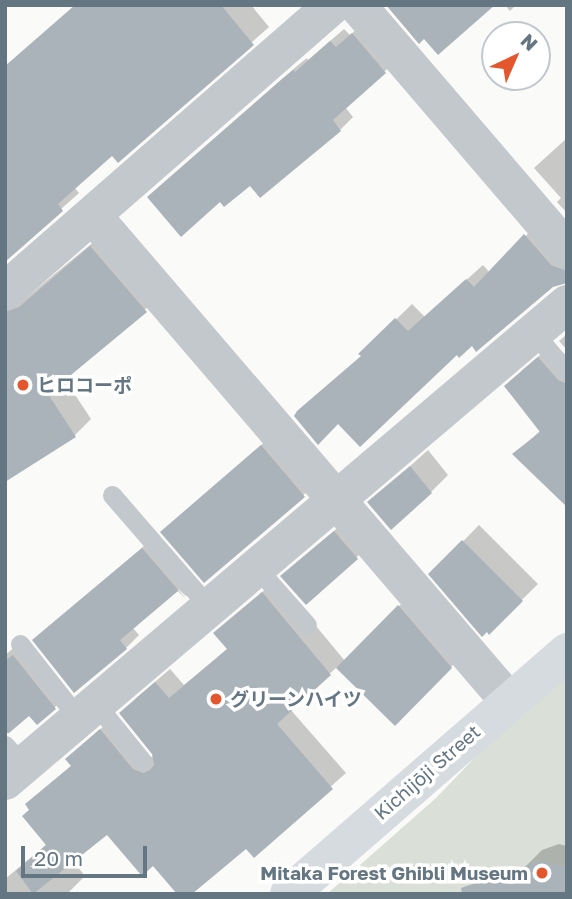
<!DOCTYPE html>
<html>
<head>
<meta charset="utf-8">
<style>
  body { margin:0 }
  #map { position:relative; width:572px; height:899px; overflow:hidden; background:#fafaf8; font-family:"Golos Text","Noto Sans JP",sans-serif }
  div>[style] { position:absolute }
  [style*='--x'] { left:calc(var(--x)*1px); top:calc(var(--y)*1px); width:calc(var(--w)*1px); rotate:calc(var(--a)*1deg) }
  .green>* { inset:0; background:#dadfd7 }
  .shadow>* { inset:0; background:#0003 }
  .building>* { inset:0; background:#aab3b9 }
  .service>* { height:19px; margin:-9.5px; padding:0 9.5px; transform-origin:9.5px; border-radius:9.5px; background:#c3c8cc }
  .minor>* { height:38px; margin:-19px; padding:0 19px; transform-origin:19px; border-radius:19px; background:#c3c8cc }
  .secondary>* { height:38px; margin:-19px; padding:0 19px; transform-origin:19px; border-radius:19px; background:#d6dbdf }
  .dots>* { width:19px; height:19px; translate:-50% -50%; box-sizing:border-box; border:4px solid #fff; border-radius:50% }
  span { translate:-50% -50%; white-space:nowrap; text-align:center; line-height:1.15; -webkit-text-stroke:7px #fff; paint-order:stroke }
  .poi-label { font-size:19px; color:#657683; font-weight:700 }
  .left { translate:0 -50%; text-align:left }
  .right { translate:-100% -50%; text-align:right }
  .street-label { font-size:19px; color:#657683 }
  .frame { position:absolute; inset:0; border:7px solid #657683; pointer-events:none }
  .north { position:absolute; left:481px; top:21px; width:70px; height:70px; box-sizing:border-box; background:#fff; border:2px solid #c1c8cd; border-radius:50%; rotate:44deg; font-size:19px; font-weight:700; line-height:28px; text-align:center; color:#657683 }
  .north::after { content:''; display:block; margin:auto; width:24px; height:32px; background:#e4572e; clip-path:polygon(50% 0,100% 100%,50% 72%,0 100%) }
  .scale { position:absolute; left:21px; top:846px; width:126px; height:32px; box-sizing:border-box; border:4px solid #657683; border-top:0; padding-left:9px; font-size:21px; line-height:24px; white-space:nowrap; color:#657683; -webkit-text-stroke:5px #fff; paint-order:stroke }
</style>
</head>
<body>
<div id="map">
  <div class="green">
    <i style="clip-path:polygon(567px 677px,567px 894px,327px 894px,436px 798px,483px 749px)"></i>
  </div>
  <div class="shadow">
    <i style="clip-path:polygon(75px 5px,251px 5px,269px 27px,118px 161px,112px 154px,74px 187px,79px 193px,5px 259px)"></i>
    <i style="clip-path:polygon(505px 5px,516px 5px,510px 11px)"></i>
    <i style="clip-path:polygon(366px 21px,398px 59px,345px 107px,353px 117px,340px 130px,220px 199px,149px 197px,297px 66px,307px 58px,308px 60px,344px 29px,350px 35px)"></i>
    <i style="clip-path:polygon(567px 138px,567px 213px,557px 202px,561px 198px,534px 168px)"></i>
    <i style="clip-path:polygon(541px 220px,567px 248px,567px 281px,552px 286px,457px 353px,361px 354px,412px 304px,425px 317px,483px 265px,490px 273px)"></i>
    <i style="clip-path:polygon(107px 231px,162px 295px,64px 378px,91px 419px,74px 436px,5px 455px,5px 289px,28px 296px)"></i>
    <i style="clip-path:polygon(567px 334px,567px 350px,559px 341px)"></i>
    <i style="clip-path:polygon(554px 343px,567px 357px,567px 504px,515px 454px,541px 430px,521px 371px)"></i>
    <i style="clip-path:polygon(275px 433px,317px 483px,205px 581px,176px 519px)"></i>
    <i style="clip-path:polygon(428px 450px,448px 475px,431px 492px,370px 502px)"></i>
    <i style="clip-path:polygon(348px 519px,370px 545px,306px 603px,296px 563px)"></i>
    <i style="clip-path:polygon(479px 525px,538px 584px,489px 632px,431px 574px)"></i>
    <i style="clip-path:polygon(156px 536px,198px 585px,186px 596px,178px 589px,132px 627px,139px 635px,126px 648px,48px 627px)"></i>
    <i style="clip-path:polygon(277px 579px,345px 661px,412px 593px,464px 654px,395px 723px,337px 667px,290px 709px,346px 773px,254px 855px,246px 846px,154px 864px,107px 833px,73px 861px,85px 876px,67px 894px,5px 894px,5px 879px,47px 844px,27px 804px,72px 765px,67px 759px,115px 716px,147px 755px,154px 758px,135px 699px,170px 669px,184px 685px,229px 648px,216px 633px)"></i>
    <i style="clip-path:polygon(21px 642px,69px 694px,54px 708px,5px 720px,5px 655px)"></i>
    <i style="clip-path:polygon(559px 844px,567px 846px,567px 894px,524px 868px,542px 850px)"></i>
  </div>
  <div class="building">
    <i style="clip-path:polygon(75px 5px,221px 5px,254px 45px,118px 163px,112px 156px,58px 204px,63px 211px,5px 262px,5px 66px)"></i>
    <i style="clip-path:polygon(386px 5px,495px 5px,438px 55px,424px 39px,419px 44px)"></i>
    <i style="clip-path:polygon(352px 33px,386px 73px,333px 120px,341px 131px,260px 198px,250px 186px,224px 207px,220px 202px,181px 237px,147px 197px,282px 79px,293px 70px,295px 72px,330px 41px,336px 47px)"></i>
    <i style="clip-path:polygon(524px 234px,551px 265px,567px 271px,567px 283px,553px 287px,476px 352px,472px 346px,459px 358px,457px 355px,360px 447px,338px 424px,318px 445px,294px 416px,297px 411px,361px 356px,358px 354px,395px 318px,408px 331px,466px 279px,474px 287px)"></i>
    <i style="clip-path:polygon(90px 246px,147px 312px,48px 394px,76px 437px,5px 482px,5px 312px,19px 307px)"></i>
    <i style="clip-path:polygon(538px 357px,558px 380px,567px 384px,567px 507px,512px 454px,540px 432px,504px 386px)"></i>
    <i style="clip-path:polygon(261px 445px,305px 497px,204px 583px,160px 532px)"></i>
    <i style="clip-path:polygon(410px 466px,432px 493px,391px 530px,367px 502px)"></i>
    <i style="clip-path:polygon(334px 531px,358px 559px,306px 605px,280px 576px)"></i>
    <i style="clip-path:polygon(462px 540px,523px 601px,489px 635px,487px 632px,482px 637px,428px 574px)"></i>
    <i style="clip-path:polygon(142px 548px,186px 599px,178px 591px,120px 640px,127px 649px,74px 693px,32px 640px)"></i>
    <i style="clip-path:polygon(262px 592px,331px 675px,277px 724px,333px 789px,254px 858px,246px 849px,192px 894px,177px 894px,153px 866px,142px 876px,107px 835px,33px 894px,16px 871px,46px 845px,22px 816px,29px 810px,25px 804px,71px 766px,65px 759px,100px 729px,133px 769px,143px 773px,150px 770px,154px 765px,152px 754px,119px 713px,155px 682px,169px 698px,227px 649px,213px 633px)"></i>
    <i style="clip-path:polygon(398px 605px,452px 668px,395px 726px,336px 668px)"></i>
    <i style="clip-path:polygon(13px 655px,56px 709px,37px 725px,29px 716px,9px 733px,5px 733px,5px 661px)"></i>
    <i style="clip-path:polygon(540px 861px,567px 868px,567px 894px,462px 894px,461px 888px)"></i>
  </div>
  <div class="service">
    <i style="--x:534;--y:333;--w:51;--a:49.8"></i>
    <i style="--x:112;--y:495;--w:148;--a:49.1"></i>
    <i style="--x:256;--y:567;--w:77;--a:48.7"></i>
    <i style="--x:20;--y:644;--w:94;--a:51.9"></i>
    <i style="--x:96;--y:704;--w:73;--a:51.1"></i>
    <i style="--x:5;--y:745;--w:28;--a:49"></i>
  </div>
  <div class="minor">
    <i style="--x:357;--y:5;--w:323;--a:49.4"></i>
    <i style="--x:93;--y:216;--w:638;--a:49.39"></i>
    <i style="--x:5;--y:291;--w:435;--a:-41.1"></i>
    <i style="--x:5;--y:781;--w:737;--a:-40.32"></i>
  </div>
  <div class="secondary">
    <i style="--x:289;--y:894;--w:369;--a:-41"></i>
  </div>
  <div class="dots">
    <i style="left:23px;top:385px;background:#e4572e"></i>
    <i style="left:216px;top:699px;background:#e4572e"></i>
    <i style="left:542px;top:873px;background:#e4572e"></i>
  </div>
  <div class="poi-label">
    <span class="left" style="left:37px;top:385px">ヒロコーポ</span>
    <span class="left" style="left:230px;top:699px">グリーンハイツ</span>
    <span class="right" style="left:528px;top:873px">Mitaka Forest Ghibli Museum</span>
  </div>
  <div class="street-label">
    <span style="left:427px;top:772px;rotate:-41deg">Kichijōji Street</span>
  </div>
  <div class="frame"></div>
  <div class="north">N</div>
  <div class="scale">20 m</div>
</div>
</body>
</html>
